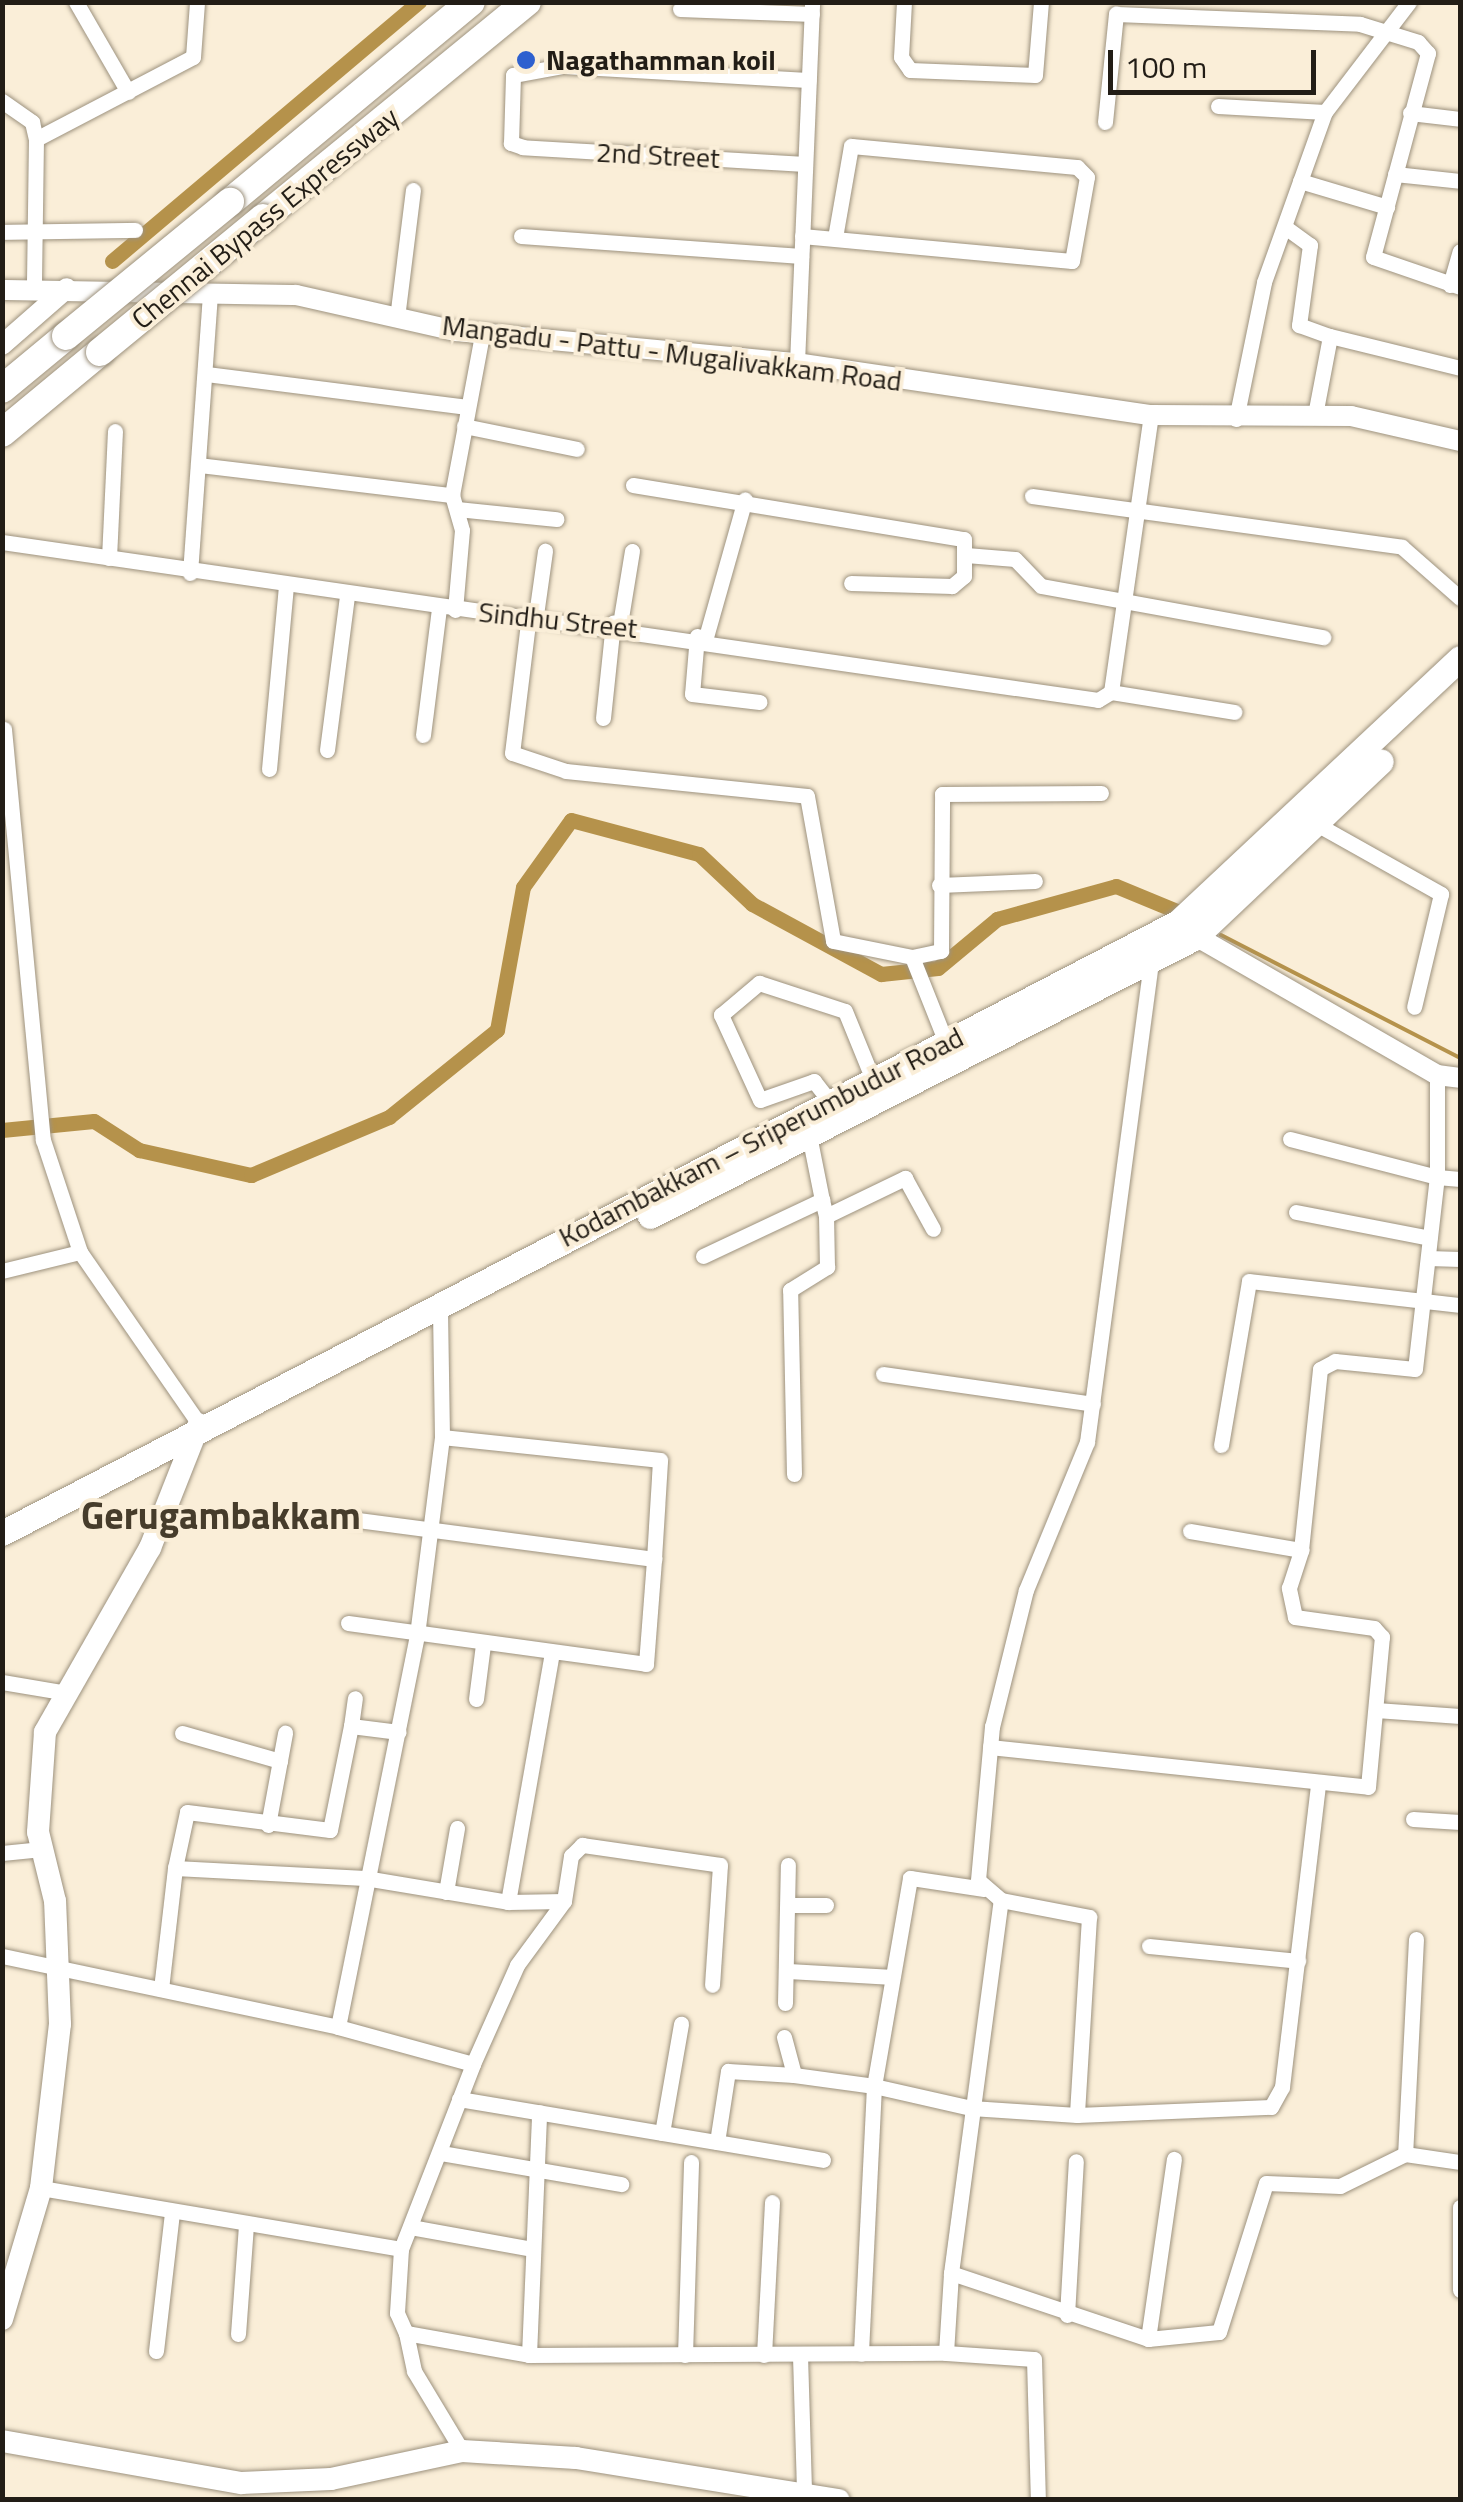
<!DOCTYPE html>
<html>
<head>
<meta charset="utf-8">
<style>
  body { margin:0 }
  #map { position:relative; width:1463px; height:2502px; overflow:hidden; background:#faeed8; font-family:"Titillium Web",sans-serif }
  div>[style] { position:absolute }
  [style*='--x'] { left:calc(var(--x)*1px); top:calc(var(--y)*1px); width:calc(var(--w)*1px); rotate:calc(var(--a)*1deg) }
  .stream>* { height:4px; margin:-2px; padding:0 2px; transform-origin:2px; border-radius:2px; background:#b5924b }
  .canal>* { height:15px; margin:-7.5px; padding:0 7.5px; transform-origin:7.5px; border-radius:7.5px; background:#b5924b }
  .roads { filter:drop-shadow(0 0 2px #9d927e) drop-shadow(0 0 2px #9d927e) }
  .minor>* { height:15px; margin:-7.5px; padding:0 7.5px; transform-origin:7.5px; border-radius:7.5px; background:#fff }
  .tertiary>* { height:20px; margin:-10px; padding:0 10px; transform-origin:10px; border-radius:10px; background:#fff }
  .secondary>* { height:22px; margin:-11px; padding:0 11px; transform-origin:11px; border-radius:11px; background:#fff }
  .primary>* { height:25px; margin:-12.5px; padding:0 12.5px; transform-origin:12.5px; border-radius:12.5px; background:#fff }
  .trunk>* { height:28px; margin:-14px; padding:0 14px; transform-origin:14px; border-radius:14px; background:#fff }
  .bridges { filter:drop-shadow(0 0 2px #9d927e) drop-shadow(0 0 2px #9d927e) }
  .trunk-bridge>* { height:28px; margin:-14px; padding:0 14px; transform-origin:14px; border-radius:14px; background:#fff }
  .dots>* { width:28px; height:28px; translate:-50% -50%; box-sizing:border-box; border:5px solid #faeed8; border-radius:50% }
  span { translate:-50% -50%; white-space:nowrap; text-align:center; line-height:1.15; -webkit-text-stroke:8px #faeed8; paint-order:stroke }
  .poi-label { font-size:28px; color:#221d16; font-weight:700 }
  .left { translate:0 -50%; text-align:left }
  .street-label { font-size:28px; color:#221d16 }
  .district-label { font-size:38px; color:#463c2b; font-weight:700 }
  .frame { position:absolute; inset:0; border:5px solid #221d16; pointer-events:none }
  .scale { position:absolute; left:1108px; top:50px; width:208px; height:45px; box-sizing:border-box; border:5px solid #221d16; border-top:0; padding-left:12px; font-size:30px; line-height:35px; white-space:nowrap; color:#221d16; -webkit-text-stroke:8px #faeed8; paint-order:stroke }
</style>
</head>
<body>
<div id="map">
  <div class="stream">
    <i style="--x:1221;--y:935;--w:269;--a:27.2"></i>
  </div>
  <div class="canal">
    <i style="--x:112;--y:261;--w:402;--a:-40.2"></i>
    <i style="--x:2;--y:1130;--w:92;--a:-5.6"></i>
    <i style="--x:94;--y:1121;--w:54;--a:32.8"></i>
    <i style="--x:139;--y:1150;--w:115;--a:12.6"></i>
    <i style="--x:251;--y:1175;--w:150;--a:-22.8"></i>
    <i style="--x:389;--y:1117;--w:139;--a:-38.9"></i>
    <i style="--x:497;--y:1030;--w:145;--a:-79.7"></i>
    <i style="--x:523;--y:887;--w:82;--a:-54.4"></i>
    <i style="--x:571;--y:820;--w:132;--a:14.9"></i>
    <i style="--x:699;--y:854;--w:73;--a:43.3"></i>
    <i style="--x:752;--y:904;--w:147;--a:28.5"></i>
    <i style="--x:881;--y:974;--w:57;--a:-6"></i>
    <i style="--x:938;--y:968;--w:77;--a:-39.7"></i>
    <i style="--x:997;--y:919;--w:123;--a:-15.5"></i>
    <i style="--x:1116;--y:886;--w:74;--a:22.4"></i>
  </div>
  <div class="roads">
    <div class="minor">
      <i style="--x:76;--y:2;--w:104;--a:60"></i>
      <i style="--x:904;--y:2;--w:55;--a:93.1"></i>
      <i style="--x:901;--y:57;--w:16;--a:55"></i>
      <i style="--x:910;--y:70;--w:125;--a:2.3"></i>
      <i style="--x:1035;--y:75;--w:73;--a:-85.3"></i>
      <i style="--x:680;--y:9;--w:132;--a:2.2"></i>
      <i style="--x:2;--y:101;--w:37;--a:35"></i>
      <i style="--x:32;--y:122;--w:17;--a:77"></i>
      <i style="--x:36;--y:139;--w:148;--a:90.8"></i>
      <i style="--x:1218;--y:106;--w:107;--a:3.2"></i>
      <i style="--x:1410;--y:113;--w:50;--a:6.8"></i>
      <i style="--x:1105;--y:122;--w:109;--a:-84.2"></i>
      <i style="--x:1116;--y:14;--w:244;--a:2.3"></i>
      <i style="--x:1360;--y:24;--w:61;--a:17.2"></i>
      <i style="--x:1418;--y:42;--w:15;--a:48"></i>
      <i style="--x:1428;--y:53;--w:211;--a:105.1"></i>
      <i style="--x:1373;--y:257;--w:92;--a:19"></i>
      <i style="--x:36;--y:139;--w:177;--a:-27.6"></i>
      <i style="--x:193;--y:57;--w:55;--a:-85.8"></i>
      <i style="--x:805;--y:164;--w:283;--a:-176.6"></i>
      <i style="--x:523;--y:147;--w:13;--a:-162"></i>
      <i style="--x:511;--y:143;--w:68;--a:-88.3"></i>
      <i style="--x:513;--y:75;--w:51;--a:-10.2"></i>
      <i style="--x:563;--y:66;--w:246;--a:3.3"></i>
      <i style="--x:1395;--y:174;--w:65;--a:6.1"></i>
      <i style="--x:1300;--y:181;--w:91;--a:16.6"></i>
      <i style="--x:1285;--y:227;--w:31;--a:36"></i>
      <i style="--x:1310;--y:245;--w:81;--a:97.8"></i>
      <i style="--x:1299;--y:325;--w:33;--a:20"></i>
      <i style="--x:2;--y:232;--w:133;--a:-0.9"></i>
      <i style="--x:521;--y:236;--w:281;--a:4.1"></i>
      <i style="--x:802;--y:236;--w:271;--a:5.3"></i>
      <i style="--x:1072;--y:261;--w:85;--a:-79.9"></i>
      <i style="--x:1087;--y:177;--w:14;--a:-135"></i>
      <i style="--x:1077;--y:167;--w:227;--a:-174.7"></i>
      <i style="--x:851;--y:146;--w:93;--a:99.9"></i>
      <i style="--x:1450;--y:285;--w:35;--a:-74"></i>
      <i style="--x:397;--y:318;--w:129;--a:-82.9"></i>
      <i style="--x:797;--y:363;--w:361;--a:-87.6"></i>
      <i style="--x:206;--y:374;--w:262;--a:7.2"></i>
      <i style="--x:1315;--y:415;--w:80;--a:-79.2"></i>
      <i style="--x:1330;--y:336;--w:134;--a:13.8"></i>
      <i style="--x:1236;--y:419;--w:140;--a:-78.4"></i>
      <i style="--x:1264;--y:282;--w:181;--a:-70.3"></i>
      <i style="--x:1325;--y:112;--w:138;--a:-52.6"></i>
      <i style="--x:464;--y:426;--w:115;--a:11.5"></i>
      <i style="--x:199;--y:465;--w:255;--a:6.8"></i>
      <i style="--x:633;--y:485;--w:335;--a:9.3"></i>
      <i style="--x:964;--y:539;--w:37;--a:90"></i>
      <i style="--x:964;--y:576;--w:16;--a:140"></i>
      <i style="--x:952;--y:586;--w:101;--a:-178.3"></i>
      <i style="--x:1032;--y:496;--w:373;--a:7.8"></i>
      <i style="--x:1402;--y:547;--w:77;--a:41.3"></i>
      <i style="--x:457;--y:509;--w:100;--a:5.8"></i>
      <i style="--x:2;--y:542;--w:1107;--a:8.2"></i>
      <i style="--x:1098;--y:700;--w:15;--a:-32"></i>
      <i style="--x:966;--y:555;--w:49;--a:4.7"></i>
      <i style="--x:1015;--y:559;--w:37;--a:46"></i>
      <i style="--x:1041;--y:586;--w:287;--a:10.3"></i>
      <i style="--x:109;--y:558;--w:127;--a:-87.3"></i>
      <i style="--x:190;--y:573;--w:282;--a:-85.9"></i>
      <i style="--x:455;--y:610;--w:80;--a:-85"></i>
      <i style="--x:462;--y:530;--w:36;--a:-106"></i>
      <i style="--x:452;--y:495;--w:164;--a:-79.4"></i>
      <i style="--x:529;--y:615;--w:139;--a:97"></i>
      <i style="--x:512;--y:753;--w:57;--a:18.4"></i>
      <i style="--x:566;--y:771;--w:242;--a:5.9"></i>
      <i style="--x:807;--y:796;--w:147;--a:79.8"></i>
      <i style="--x:833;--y:941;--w:81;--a:11.4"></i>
      <i style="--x:912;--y:957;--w:100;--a:68.3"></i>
      <i style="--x:536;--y:615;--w:65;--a:-82"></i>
      <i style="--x:620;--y:624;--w:74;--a:-80.7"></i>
      <i style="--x:697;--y:636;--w:58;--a:94.9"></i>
      <i style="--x:692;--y:694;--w:68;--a:6.7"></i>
      <i style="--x:706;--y:637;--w:143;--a:-74.2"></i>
      <i style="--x:1111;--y:692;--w:280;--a:-81.8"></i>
      <i style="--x:1111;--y:692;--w:125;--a:9.2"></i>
      <i style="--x:603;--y:718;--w:96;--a:-84"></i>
      <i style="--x:4;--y:729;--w:413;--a:84.6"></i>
      <i style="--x:43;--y:1140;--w:118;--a:71.7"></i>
      <i style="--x:80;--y:1252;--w:209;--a:55.3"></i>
      <i style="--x:423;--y:735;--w:128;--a:-82.8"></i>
      <i style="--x:327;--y:750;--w:156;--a:-82.6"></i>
      <i style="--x:269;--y:769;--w:184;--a:-84.7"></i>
      <i style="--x:1320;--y:826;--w:139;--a:29.3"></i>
      <i style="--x:1441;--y:894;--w:116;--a:103.4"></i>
      <i style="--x:939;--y:885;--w:96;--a:-2.4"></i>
      <i style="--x:912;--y:957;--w:30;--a:-12"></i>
      <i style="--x:941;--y:951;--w:157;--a:-89.6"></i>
      <i style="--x:942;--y:794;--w:159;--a:-0.4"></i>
      <i style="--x:831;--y:1103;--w:28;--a:-128"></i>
      <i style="--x:814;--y:1081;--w:57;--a:160.6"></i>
      <i style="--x:760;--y:1100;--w:94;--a:-114.6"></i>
      <i style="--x:721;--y:1015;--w:50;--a:-40.1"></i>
      <i style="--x:759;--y:983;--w:90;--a:18"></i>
      <i style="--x:845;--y:1011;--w:77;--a:67.8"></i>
      <i style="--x:808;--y:1130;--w:71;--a:78.7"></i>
      <i style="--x:1290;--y:1139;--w:152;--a:14.5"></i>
      <i style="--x:1437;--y:1177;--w:102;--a:-90"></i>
      <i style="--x:1296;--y:1212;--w:136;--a:11"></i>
      <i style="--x:703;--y:1256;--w:132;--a:-25.2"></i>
      <i style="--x:822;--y:1200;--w:16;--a:76"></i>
      <i style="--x:826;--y:1216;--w:88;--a:-25.7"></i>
      <i style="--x:905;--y:1178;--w:58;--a:61.2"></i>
      <i style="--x:1428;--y:1258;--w:32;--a:2"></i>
      <i style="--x:2;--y:1271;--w:80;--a:-13.7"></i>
      <i style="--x:883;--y:1374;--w:212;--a:8.1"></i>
      <i style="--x:1221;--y:1445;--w:166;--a:-80.3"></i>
      <i style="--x:1249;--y:1281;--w:212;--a:6.5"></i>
      <i style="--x:794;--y:1474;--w:184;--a:-91.2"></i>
      <i style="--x:790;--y:1290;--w:44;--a:-31.9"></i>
      <i style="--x:827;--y:1267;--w:51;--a:-91.1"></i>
      <i style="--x:350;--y:1519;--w:307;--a:7.5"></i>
      <i style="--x:654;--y:1559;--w:99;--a:-86.5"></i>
      <i style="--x:660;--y:1460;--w:219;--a:-174"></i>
      <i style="--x:1190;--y:1531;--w:113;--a:9.7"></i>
      <i style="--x:1301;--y:1550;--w:182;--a:-84"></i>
      <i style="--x:1320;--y:1369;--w:17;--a:-28"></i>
      <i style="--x:1335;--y:1361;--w:80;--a:5.7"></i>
      <i style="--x:1415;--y:1369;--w:193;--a:-83.5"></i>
      <i style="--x:1437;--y:1177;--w:23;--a:5"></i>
      <i style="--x:348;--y:1623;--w:301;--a:7.8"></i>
      <i style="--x:646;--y:1664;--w:105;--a:-85.6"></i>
      <i style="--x:2;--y:1682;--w:61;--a:9.5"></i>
      <i style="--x:476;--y:1699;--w:55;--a:-82.7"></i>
      <i style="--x:1376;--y:1710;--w:84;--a:4.1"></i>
      <i style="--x:351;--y:1726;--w:28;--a:-82"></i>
      <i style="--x:182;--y:1733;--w:102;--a:15.9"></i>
      <i style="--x:990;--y:1747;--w:380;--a:6"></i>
      <i style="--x:1368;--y:1787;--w:151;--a:-84.7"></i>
      <i style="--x:1382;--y:1637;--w:12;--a:-132"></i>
      <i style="--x:1374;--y:1628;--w:80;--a:-172.1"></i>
      <i style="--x:1295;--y:1617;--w:30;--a:-102"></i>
      <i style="--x:1289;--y:1588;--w:40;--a:-72"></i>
      <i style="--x:1413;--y:1819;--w:47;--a:3.7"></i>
      <i style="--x:268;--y:1825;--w:94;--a:-79.5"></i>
      <i style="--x:2;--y:1853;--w:40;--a:-5.7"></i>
      <i style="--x:175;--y:1868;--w:57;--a:-77.9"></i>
      <i style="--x:187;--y:1812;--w:144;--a:7.2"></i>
      <i style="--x:330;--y:1830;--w:106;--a:-78.6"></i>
      <i style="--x:351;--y:1726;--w:48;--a:7.1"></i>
      <i style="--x:984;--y:1889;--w:75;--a:-171.5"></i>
      <i style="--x:910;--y:1878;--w:211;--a:99.8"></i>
      <i style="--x:874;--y:2086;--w:99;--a:12.8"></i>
      <i style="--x:971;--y:2108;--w:106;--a:3.8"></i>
      <i style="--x:1077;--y:2115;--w:194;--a:-2.4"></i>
      <i style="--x:1271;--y:2107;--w:23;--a:-61"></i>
      <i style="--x:1282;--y:2087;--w:305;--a:-83.2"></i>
      <i style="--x:446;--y:1892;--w:65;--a:-80.2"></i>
      <i style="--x:1001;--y:1900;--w:30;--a:-139"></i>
      <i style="--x:978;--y:1880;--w:154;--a:-84.8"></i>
      <i style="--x:992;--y:1727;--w:141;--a:-76.1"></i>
      <i style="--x:1026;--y:1590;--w:160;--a:-67.6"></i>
      <i style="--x:1087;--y:1442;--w:482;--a:-82.4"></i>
      <i style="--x:508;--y:1902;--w:56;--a:-1"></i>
      <i style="--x:788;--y:1905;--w:38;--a:0"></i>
      <i style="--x:1416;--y:1939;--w:215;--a:92.9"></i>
      <i style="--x:1405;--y:2154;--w:56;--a:8.3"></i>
      <i style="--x:1149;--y:1946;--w:150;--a:5.7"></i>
      <i style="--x:2;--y:1956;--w:343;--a:11.9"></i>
      <i style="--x:338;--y:2027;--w:400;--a:-78.6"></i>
      <i style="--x:417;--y:1635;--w:200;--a:-82.8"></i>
      <i style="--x:442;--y:1437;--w:134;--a:-90.9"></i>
      <i style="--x:787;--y:1971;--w:103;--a:3.3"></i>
      <i style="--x:161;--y:1989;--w:122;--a:-83.4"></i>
      <i style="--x:175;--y:1868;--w:190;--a:3"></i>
      <i style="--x:365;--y:1878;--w:145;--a:9.5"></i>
      <i style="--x:508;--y:1902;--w:254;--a:-80"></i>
      <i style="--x:785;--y:2003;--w:138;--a:-88.8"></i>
      <i style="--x:784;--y:2037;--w:39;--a:75"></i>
      <i style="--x:794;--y:2075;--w:81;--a:7.8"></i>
      <i style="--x:874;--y:2086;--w:268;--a:92.8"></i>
      <i style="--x:473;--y:2064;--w:108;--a:-66"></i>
      <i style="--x:517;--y:1965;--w:79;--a:-53.7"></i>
      <i style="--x:564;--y:1901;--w:46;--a:-81.2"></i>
      <i style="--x:571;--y:1856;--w:16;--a:-45"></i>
      <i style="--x:582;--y:1845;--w:139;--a:8.2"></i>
      <i style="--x:720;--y:1865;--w:120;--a:93.8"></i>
      <i style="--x:459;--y:2099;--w:369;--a:9.5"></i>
      <i style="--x:662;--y:2133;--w:111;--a:-80.1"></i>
      <i style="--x:717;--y:2142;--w:72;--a:-81.2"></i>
      <i style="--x:728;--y:2071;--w:66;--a:3.5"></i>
      <i style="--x:441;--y:2153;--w:183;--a:9.8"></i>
      <i style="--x:41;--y:2188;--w:365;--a:9.6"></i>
      <i style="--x:401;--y:2249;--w:199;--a:-68.7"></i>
      <i style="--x:473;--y:2064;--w:140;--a:-164.7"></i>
      <i style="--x:1460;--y:2207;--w:83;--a:90"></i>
      <i style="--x:416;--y:2228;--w:119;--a:10.2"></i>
      <i style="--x:401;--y:2249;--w:64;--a:93.6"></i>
      <i style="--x:397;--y:2313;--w:22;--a:66"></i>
      <i style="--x:406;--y:2333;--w:125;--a:10.1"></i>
      <i style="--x:529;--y:2355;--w:417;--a:-0.3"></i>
      <i style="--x:946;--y:2353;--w:80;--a:-86.4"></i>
      <i style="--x:951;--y:2273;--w:208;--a:18.5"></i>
      <i style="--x:1148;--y:2339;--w:182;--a:-81.8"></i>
      <i style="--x:951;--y:2273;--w:376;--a:-82.4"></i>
      <i style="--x:1001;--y:1900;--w:90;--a:10.9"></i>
      <i style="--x:1089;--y:1917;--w:198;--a:93.5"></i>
      <i style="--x:1067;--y:2315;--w:154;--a:-86.7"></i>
      <i style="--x:406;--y:2333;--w:39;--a:78"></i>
      <i style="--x:414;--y:2371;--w:93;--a:59"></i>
      <i style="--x:238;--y:2334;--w:109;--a:-85.8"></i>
      <i style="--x:1148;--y:2339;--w:71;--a:-5.6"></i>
      <i style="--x:1219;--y:2332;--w:156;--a:-72.5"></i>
      <i style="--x:1266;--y:2183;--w:74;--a:2.3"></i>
      <i style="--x:1340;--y:2186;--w:72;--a:-26.2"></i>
      <i style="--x:156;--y:2351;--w:140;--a:-83.4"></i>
      <i style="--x:946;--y:2353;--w:88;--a:3.9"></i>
      <i style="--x:1034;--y:2359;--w:141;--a:88.4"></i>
      <i style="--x:529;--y:2355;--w:243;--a:-87.6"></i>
      <i style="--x:685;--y:2355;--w:193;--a:-88.2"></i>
      <i style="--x:764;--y:2355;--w:153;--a:-87"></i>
      <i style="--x:800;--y:2355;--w:138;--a:88.3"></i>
    </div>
    <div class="tertiary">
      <i style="--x:2;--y:290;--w:294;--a:1"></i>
      <i style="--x:296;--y:295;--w:164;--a:12.7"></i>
      <i style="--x:456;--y:331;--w:342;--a:5.4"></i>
      <i style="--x:797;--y:363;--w:358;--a:8.4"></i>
      <i style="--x:1151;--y:415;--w:200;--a:0.3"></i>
      <i style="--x:1351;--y:416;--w:112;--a:12.9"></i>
      <i style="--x:2;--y:345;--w:86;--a:-41.2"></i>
      <i style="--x:1187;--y:931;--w:289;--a:29.9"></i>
      <i style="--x:1437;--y:1075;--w:23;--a:7"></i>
    </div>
    <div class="secondary">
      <i style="--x:2;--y:2319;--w:137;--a:-73.4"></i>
      <i style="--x:41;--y:2188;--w:165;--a:-83.4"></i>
      <i style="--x:60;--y:2024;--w:123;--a:-92.3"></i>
      <i style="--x:55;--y:1901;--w:71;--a:-103.8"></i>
      <i style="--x:38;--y:1832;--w:100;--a:-86"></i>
      <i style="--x:45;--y:1732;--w:212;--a:-60.3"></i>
      <i style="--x:150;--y:1548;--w:133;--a:-68.4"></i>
      <i style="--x:2;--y:2441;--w:243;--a:10"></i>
      <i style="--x:241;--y:2483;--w:90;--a:-2.5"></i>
      <i style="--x:331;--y:2479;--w:134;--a:-12.1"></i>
      <i style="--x:462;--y:2451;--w:114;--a:3.5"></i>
      <i style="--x:576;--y:2458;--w:266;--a:9.1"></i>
    </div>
    <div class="primary">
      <i style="--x:650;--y:1216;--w:611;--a:-27.07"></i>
      <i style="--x:1194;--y:938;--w:257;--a:-43.4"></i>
      <i style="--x:2;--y:1533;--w:1325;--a:-27.45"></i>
      <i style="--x:1178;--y:922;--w:386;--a:-43.1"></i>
    </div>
    <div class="trunk">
      <i style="--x:230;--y:202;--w:313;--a:-39.7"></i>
      <i style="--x:263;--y:218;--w:341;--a:-39.3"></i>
      <i style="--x:2;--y:389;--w:83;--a:-39.6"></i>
      <i style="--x:2;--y:433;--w:127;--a:-39.6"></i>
    </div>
  </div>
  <div class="bridges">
    <div class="trunk-bridge">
      <i style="--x:66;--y:336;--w:212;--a:-39.3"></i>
      <i style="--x:100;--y:352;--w:211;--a:-39.4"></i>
    </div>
  </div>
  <div class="dots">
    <i style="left:526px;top:60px;background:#2e60cf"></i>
  </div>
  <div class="poi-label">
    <span class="left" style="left:546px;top:60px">Nagathamman koil</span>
  </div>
  <div class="street-label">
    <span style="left:658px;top:155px;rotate:3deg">2nd Street</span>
    <span style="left:265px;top:218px;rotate:-39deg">Chennai Bypass Expressway</span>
    <span style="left:672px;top:353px;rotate:7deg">Mangadu - Pattu - Mugalivakkam Road</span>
    <span style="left:558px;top:620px;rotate:6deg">Sindhu Street</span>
    <span style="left:761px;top:1137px;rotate:-27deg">Kodambakkam – Sriperumbudur Road</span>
  </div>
  <div class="district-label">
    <span style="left:221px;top:1516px">Gerugambakkam</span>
  </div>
  <div class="frame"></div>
  <div class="scale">100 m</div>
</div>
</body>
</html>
